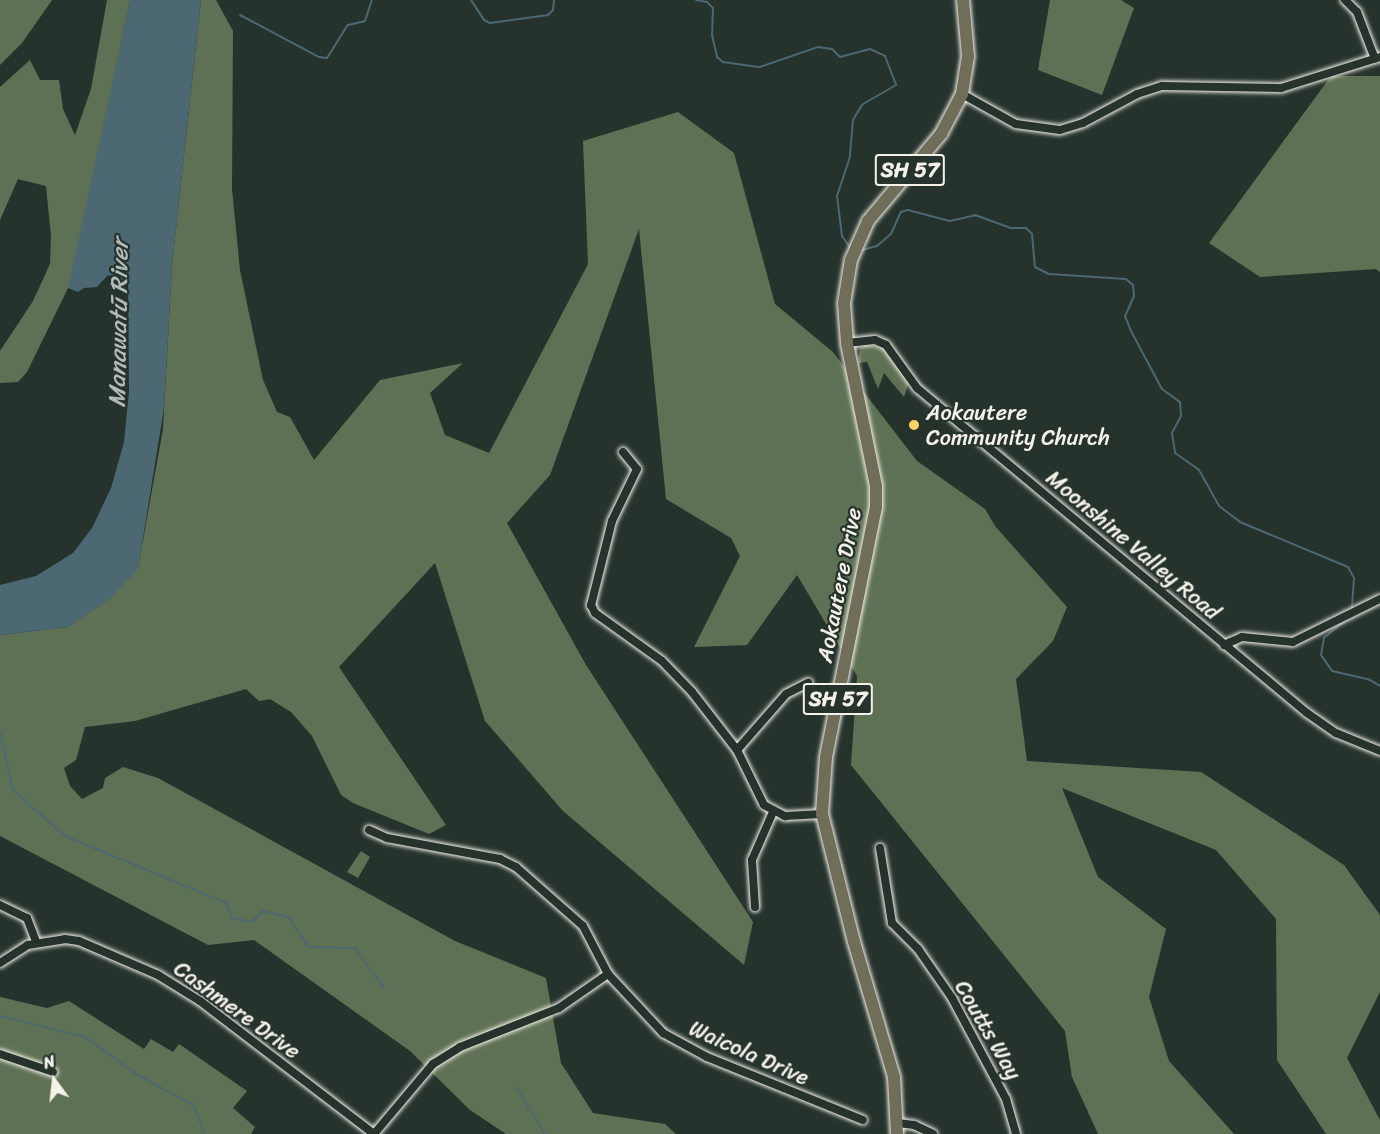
<!DOCTYPE html>
<html>
<head>
<meta charset="utf-8">
<style>
  body { margin:0 }
  #map { position:relative; width:1380px; height:1134px; overflow:hidden; background:#26332d; font-family:Sriracha,sans-serif }
  div>[style] { position:absolute }
  [style*='--x'] { left:calc(var(--x)*1px); top:calc(var(--y)*1px); width:calc(var(--w)*1px); rotate:calc(var(--a)*1deg) }
  .green>* { inset:0; background:#5f7154 }
  .water>* { inset:0; background:#4c6872 }
  .stream>* { height:2px; margin:-1px; padding:0 1px; transform-origin:1px; border-radius:1px; background:#4c6872 }
  .roads { filter:drop-shadow(0 0 2px #f4f1e8) drop-shadow(0 0 2px #f4f1e8) }
  .minor>* { height:8px; margin:-4px; padding:0 4px; transform-origin:4px; border-radius:4px; background:#26332d }
  .highway>* { height:12px; margin:-6px; padding:0 6px; transform-origin:6px; border-radius:6px; background:#706e59 }
  .dots>* { width:16px; height:16px; translate:-50% -50%; box-sizing:border-box; border:3px solid #26332d; border-radius:50% }
  span { translate:-50% -50%; white-space:nowrap; text-align:center; line-height:1.15; -webkit-text-stroke:4.5px #26332d; paint-order:stroke }
  .shield-label span { padding:2px 4px; background:#26332d; border:2px solid; border-radius:4px; -webkit-text-stroke-width:0 }
  .shield-label { font-size:21px; color:#f4f1e8; font-weight:700 }
  .poi-label { font-size:22px; color:#f4f1e8 }
  .left { translate:0 -50%; text-align:left }
  .street-label { font-size:22px; color:#f4f1e8 }
  .water-label { font-size:24px; color:#b1bab9; font-style:italic }
  .north { position:absolute; left:24px; top:1050px; width:60px; height:60px; -webkit-text-stroke:4px #26332d; paint-order:stroke; rotate:345deg; font-size:16px; font-weight:700; line-height:24px; text-align:center; color:#f4f1e8 }
  .north::after { content:''; display:block; margin:auto; width:21px; height:27px; background:#f4f1e8; clip-path:polygon(50% 0,100% 100%,50% 72%,0 100%) }
</style>
</head>
<body>
<div id="map">
  <div class="green">
    <i style="clip-path:polygon(0 0,52px 0,22px 43px,0 65px)"></i>
    <i style="clip-path:polygon(107px 0,130px 0,71px 282px,27px 372px,18px 382px,0 383px,0 351px,33px 301px,50px 264px,51px 236px,46px 186px,18px 179px,0 220px,0 87px,30px 60px,40px 80px,59px 80px,63px 109px,75px 135px,91px 89px)"></i>
    <i style="clip-path:polygon(201px 0,216px 0,233px 31px,232px 189px,240px 270px,263px 380px,277px 412px,290px 417px,314px 460px,380px 380px,463px 363px,430px 393px,445px 435px,489px 453px,588px 264px,583px 141px,678px 112px,734px 153px,775px 304px,833px 352px,917px 461px,985px 509px,995px 526px,1067px 607px,1053px 641px,1016px 679px,1027px 761px,1201px 772px,1344px 865px,1380px 915px,1380px 992px,1347px 1058px,1380px 1120px,1380px 1134px,1326px 1134px,1277px 1060px,1276px 919px,1216px 850px,1062px 788px,1098px 877px,1166px 929px,1149px 997px,1169px 1061px,1234px 1134px,1098px 1134px,1072px 1077px,1065px 1031px,851px 765px,857px 676px,797px 575px,747px 645px,694px 647px,740px 556px,731px 538px,666px 499px,639px 229px,550px 475px,507px 523px,586px 665px,753px 922px,744px 965px,563px 811px,485px 721px,435px 563px,339px 667px,446px 825px,429px 834px,353px 803px,341px 795px,312px 736px,291px 712px,270px 699px,259px 701px,246px 689px,135px 721px,85px 727px,76px 760px,64px 768px,70px 786px,82px 799px,103px 788px,105px 778px,123px 767px,158px 778px,455px 941px,546px 978px,561px 1063px,593px 1113px,665px 1124px,676px 1134px,506px 1134px,470px 1110px,410px 1051px,254px 940px,208px 945px,0 836px,0 635px,68px 627px,138px 568px,163px 429px,172px 265px)"></i>
    <i style="clip-path:polygon(1050px 0,1121px 0,1134px 8px,1102px 95px,1038px 70px)"></i>
    <i style="clip-path:polygon(1331px 76px,1380px 76px,1380px 272px,1376px 269px,1260px 277px,1209px 243px)"></i>
    <i style="clip-path:polygon(865px 344px,885px 349px,909px 383px,904px 397px,884px 373px,878px 389px,867px 362px,858px 363px,860px 348px)"></i>
    <i style="clip-path:polygon(361px 851px,370px 857px,358px 878px,347px 872px)"></i>
    <i style="clip-path:polygon(0 997px,47px 1008px,69px 1001px,144px 1049px,151px 1039px,173px 1052px,179px 1044px,247px 1091px,233px 1108px,255px 1127px,251px 1134px,0 1134px)"></i>
  </div>
  <div class="water">
    <i style="clip-path:polygon(130px 0,201px 0,172px 265px,164px 408px,138px 569px,111px 598px,68px 627px,0 635px,0 585px,36px 576px,73px 553px,92px 528px,111px 488px,124px 442px,129px 392px,128px 281px,108px 275px,97px 287px,84px 288px,78px 292px,68px 288px)"></i>
  </div>
  <div class="stream">
    <i style="--x:471;--y:0;--w:24;--a:57"></i>
    <i style="--x:484;--y:20;--w:7;--a:27"></i>
    <i style="--x:490;--y:23;--w:59;--a:-7.9"></i>
    <i style="--x:548;--y:15;--w:7;--a:-45"></i>
    <i style="--x:553;--y:10;--w:10;--a:-84"></i>
    <i style="--x:696;--y:0;--w:11;--a:10"></i>
    <i style="--x:707;--y:2;--w:8;--a:45"></i>
    <i style="--x:713;--y:8;--w:27;--a:92"></i>
    <i style="--x:712;--y:35;--w:23;--a:77"></i>
    <i style="--x:717;--y:57;--w:8;--a:40"></i>
    <i style="--x:723;--y:62;--w:37;--a:8"></i>
    <i style="--x:760;--y:67;--w:61;--a:-19"></i>
    <i style="--x:818;--y:47;--w:14;--a:8"></i>
    <i style="--x:832;--y:49;--w:11;--a:45"></i>
    <i style="--x:840;--y:57;--w:31;--a:-15"></i>
    <i style="--x:870;--y:49;--w:17;--a:25"></i>
    <i style="--x:885;--y:56;--w:31;--a:69"></i>
    <i style="--x:896;--y:85;--w:39;--a:150"></i>
    <i style="--x:862;--y:105;--w:17;--a:121"></i>
    <i style="--x:853;--y:120;--w:37;--a:95"></i>
    <i style="--x:850;--y:157;--w:41;--a:108.4"></i>
    <i style="--x:837;--y:196;--w:40;--a:82.9"></i>
    <i style="--x:842;--y:236;--w:16;--a:55"></i>
    <i style="--x:240;--y:15;--w:89;--a:28"></i>
    <i style="--x:319;--y:57;--w:8;--a:7"></i>
    <i style="--x:327;--y:58;--w:39;--a:-58"></i>
    <i style="--x:348;--y:25;--w:17;--a:-13"></i>
    <i style="--x:365;--y:21;--w:22;--a:-72"></i>
    <i style="--x:859;--y:251;--w:19;--a:-16"></i>
    <i style="--x:877;--y:246;--w:18;--a:-41"></i>
    <i style="--x:891;--y:234;--w:24;--a:-66"></i>
    <i style="--x:901;--y:212;--w:7;--a:-16"></i>
    <i style="--x:908;--y:210;--w:43;--a:14.7"></i>
    <i style="--x:950;--y:221;--w:26;--a:-13"></i>
    <i style="--x:975;--y:215;--w:38;--a:20"></i>
    <i style="--x:1011;--y:228;--w:15;--a:0"></i>
    <i style="--x:1026;--y:228;--w:8;--a:45"></i>
    <i style="--x:1032;--y:234;--w:33;--a:85"></i>
    <i style="--x:1035;--y:267;--w:16;--a:27"></i>
    <i style="--x:1049;--y:274;--w:77;--a:3.7"></i>
    <i style="--x:1126;--y:279;--w:9;--a:41"></i>
    <i style="--x:1133;--y:285;--w:11;--a:85"></i>
    <i style="--x:1134;--y:296;--w:22;--a:114"></i>
    <i style="--x:1125;--y:316;--w:16;--a:68"></i>
    <i style="--x:1131;--y:331;--w:66;--a:61.9"></i>
    <i style="--x:1162;--y:389;--w:22;--a:36"></i>
    <i style="--x:1180;--y:402;--w:14;--a:86"></i>
    <i style="--x:1181;--y:416;--w:19;--a:118"></i>
    <i style="--x:1172;--y:433;--w:20;--a:81"></i>
    <i style="--x:1175;--y:453;--w:29;--a:35"></i>
    <i style="--x:1199;--y:470;--w:41;--a:60.9"></i>
    <i style="--x:1219;--y:506;--w:26;--a:37"></i>
    <i style="--x:1240;--y:522;--w:117;--a:22.6"></i>
    <i style="--x:1348;--y:567;--w:13;--a:61"></i>
    <i style="--x:1354;--y:578;--w:31;--a:94"></i>
    <i style="--x:1352;--y:615;--w:36;--a:141"></i>
    <i style="--x:1324;--y:638;--w:17;--a:100"></i>
    <i style="--x:1321;--y:655;--w:19;--a:55"></i>
    <i style="--x:1332;--y:671;--w:39;--a:13"></i>
    <i style="--x:1370;--y:680;--w:12;--a:31"></i>
    <i style="--x:0;--y:732;--w:59;--a:77.4"></i>
    <i style="--x:13;--y:790;--w:69;--a:41.5"></i>
    <i style="--x:65;--y:836;--w:174;--a:22.6"></i>
    <i style="--x:226;--y:903;--w:16;--a:68"></i>
    <i style="--x:232;--y:918;--w:20;--a:11"></i>
    <i style="--x:252;--y:922;--w:16;--a:-45"></i>
    <i style="--x:263;--y:911;--w:26;--a:13"></i>
    <i style="--x:288;--y:917;--w:37;--a:55"></i>
    <i style="--x:309;--y:947;--w:46;--a:1.2"></i>
    <i style="--x:355;--y:948;--w:49;--a:54.1"></i>
    <i style="--x:0;--y:1016;--w:88;--a:13.9"></i>
    <i style="--x:85;--y:1037;--w:67;--a:35.8"></i>
    <i style="--x:139;--y:1076;--w:62;--a:27.8"></i>
    <i style="--x:194;--y:1105;--w:31;--a:71"></i>
    <i style="--x:516;--y:1087;--w:55;--a:58.3"></i>
  </div>
  <div class="roads">
    <div class="minor">
      <i style="--x:1345;--y:0;--w:17;--a:45"></i>
      <i style="--x:1357;--y:12;--w:50;--a:69"></i>
      <i style="--x:962;--y:94;--w:62;--a:29.1"></i>
      <i style="--x:1016;--y:124;--w:44;--a:7.8"></i>
      <i style="--x:1060;--y:130;--w:24;--a:-17"></i>
      <i style="--x:1083;--y:123;--w:61;--a:-28.2"></i>
      <i style="--x:1137;--y:94;--w:26;--a:-18"></i>
      <i style="--x:1162;--y:86;--w:119;--a:1"></i>
      <i style="--x:1281;--y:88;--w:104;--a:-17.4"></i>
      <i style="--x:847;--y:343;--w:28;--a:-6"></i>
      <i style="--x:875;--y:340;--w:12;--a:24"></i>
      <i style="--x:886;--y:345;--w:53;--a:54.2"></i>
      <i style="--x:917;--y:388;--w:508;--a:39.81"></i>
      <i style="--x:1307;--y:713;--w:35;--a:35"></i>
      <i style="--x:1336;--y:733;--w:48;--a:22.2"></i>
      <i style="--x:623;--y:452;--w:22;--a:51"></i>
      <i style="--x:637;--y:469;--w:58;--a:115.7"></i>
      <i style="--x:612;--y:521;--w:87;--a:104"></i>
      <i style="--x:591;--y:605;--w:9;--a:63"></i>
      <i style="--x:595;--y:613;--w:82;--a:35.6"></i>
      <i style="--x:662;--y:661;--w:43;--a:45.9"></i>
      <i style="--x:692;--y:692;--w:73;--a:52.2"></i>
      <i style="--x:737;--y:750;--w:61;--a:63.9"></i>
      <i style="--x:764;--y:805;--w:24;--a:28"></i>
      <i style="--x:785;--y:816;--w:37;--a:-3"></i>
      <i style="--x:1224;--y:645;--w:20;--a:-24"></i>
      <i style="--x:1242;--y:637;--w:51;--a:5.6"></i>
      <i style="--x:1293;--y:642;--w:97;--a:-26.3"></i>
      <i style="--x:737;--y:750;--w:74;--a:-48.8"></i>
      <i style="--x:786;--y:694;--w:25;--a:-27"></i>
      <i style="--x:369;--y:830;--w:20;--a:24"></i>
      <i style="--x:387;--y:838;--w:115;--a:10.5"></i>
      <i style="--x:500;--y:859;--w:18;--a:27"></i>
      <i style="--x:516;--y:867;--w:89;--a:41.4"></i>
      <i style="--x:583;--y:926;--w:54;--a:62.5"></i>
      <i style="--x:608;--y:974;--w:81;--a:47"></i>
      <i style="--x:663;--y:1033;--w:50;--a:28.6"></i>
      <i style="--x:707;--y:1057;--w:168;--a:22"></i>
      <i style="--x:880;--y:848;--w:76;--a:80.9"></i>
      <i style="--x:892;--y:923;--w:37;--a:45"></i>
      <i style="--x:918;--y:949;--w:60;--a:55.2"></i>
      <i style="--x:952;--y:998;--w:115;--a:61.9"></i>
      <i style="--x:1006;--y:1099;--w:36;--a:74"></i>
      <i style="--x:0;--y:905;--w:30;--a:26"></i>
      <i style="--x:27;--y:918;--w:26;--a:69"></i>
      <i style="--x:755;--y:907;--w:47;--a:-93.7"></i>
      <i style="--x:752;--y:860;--w:52;--a:-66.4"></i>
      <i style="--x:0;--y:963;--w:33;--a:-33"></i>
      <i style="--x:28;--y:945;--w:37;--a:-9"></i>
      <i style="--x:65;--y:939;--w:14;--a:8"></i>
      <i style="--x:79;--y:941;--w:86;--a:23.3"></i>
      <i style="--x:158;--y:975;--w:49;--a:31.8"></i>
      <i style="--x:200;--y:1001;--w:219;--a:37.4"></i>
      <i style="--x:0;--y:1054;--w:56;--a:18.8"></i>
      <i style="--x:898;--y:1123;--w:16;--a:7"></i>
      <i style="--x:914;--y:1125;--w:21;--a:25"></i>
      <i style="--x:374;--y:1134;--w:92;--a:-49.9"></i>
      <i style="--x:433;--y:1064;--w:32;--a:-32"></i>
      <i style="--x:460;--y:1047;--w:106;--a:-21.5"></i>
      <i style="--x:559;--y:1008;--w:60;--a:-34.8"></i>
    </div>
    <div class="highway">
      <i style="--x:897;--y:1134;--w:57;--a:-93"></i>
      <i style="--x:894;--y:1077;--w:141;--a:-106.5"></i>
      <i style="--x:854;--y:942;--w:132;--a:-104"></i>
      <i style="--x:822;--y:814;--w:57;--a:-86"></i>
      <i style="--x:826;--y:757;--w:255;--a:-78.7"></i>
      <i style="--x:876;--y:507;--w:21;--a:-90"></i>
      <i style="--x:876;--y:486;--w:146;--a:-101.5"></i>
      <i style="--x:847;--y:343;--w:40;--a:-94.3"></i>
      <i style="--x:844;--y:303;--w:44;--a:-80.8"></i>
      <i style="--x:851;--y:260;--w:43;--a:-66.4"></i>
      <i style="--x:868;--y:221;--w:114;--a:-50"></i>
      <i style="--x:941;--y:134;--w:45;--a:-62.3"></i>
      <i style="--x:962;--y:94;--w:38;--a:-81"></i>
      <i style="--x:968;--y:56;--w:56;--a:-95.1"></i>
    </div>
  </div>
  <div class="dots">
    <i style="left:914px;top:425px;background:#ffd166"></i>
  </div>
  <div class="shield-label">
    <span style="left:910px;top:170px">SH 57</span>
    <span style="left:838px;top:699px">SH 57</span>
  </div>
  <div class="poi-label">
    <span class="left" style="left:926px;top:425px">Aokautere<br>Community Church</span>
  </div>
  <div class="street-label">
    <span style="left:1133px;top:545px;rotate:40deg">Moonshine Valley Road</span>
    <span style="left:839px;top:585px;rotate:-79deg">Aokautere Drive</span>
    <span style="left:237px;top:1010px;rotate:36deg">Cashmere Drive</span>
    <span style="left:988px;top:1030px;rotate:60deg">Coutts Way</span>
    <span style="left:749px;top:1053px;rotate:24deg">Waicola Drive</span>
  </div>
  <div class="water-label">
    <span style="left:119px;top:323px;rotate:-89deg">Manawatū River</span>
  </div>
  <div class="north">N</div>
</div>
</body>
</html>
